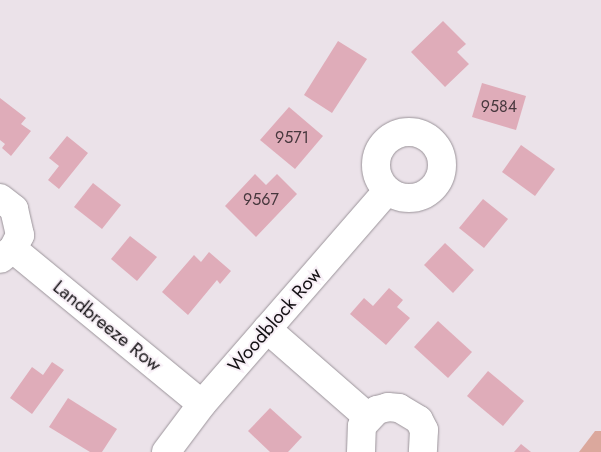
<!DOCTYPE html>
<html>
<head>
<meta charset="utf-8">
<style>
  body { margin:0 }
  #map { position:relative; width:601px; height:452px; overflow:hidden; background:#ebe2e9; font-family:Jost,sans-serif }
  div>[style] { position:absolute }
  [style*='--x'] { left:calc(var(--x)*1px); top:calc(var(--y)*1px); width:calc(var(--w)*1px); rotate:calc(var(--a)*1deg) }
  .forest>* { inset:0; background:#dba89d }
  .building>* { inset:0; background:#dfacb9 }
  .roads { filter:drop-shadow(0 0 1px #9b949a) drop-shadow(0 0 1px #9b949a) }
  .street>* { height:28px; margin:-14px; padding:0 14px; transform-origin:14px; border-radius:14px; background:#fff }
  .street>.ring { margin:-14px; padding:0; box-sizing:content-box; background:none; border:28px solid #fff; border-radius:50% }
  span { translate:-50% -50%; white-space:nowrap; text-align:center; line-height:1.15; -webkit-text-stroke:4px #f8f0f7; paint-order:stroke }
  .number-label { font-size:16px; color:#48383e }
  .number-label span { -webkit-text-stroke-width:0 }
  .street-label { font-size:19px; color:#151215 }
</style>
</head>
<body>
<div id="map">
  <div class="forest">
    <i style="clip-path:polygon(595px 431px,601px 431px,601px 452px,579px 452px)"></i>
  </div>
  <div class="building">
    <i style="clip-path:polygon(443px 21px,466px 44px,457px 52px,469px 64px,445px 87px,411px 52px)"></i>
    <i style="clip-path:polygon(338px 41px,367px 59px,332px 113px,304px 95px)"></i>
    <i style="clip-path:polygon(482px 83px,526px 96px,516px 130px,472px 117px)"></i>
    <i style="clip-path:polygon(0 98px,26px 118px,21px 124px,31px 131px,11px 156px,2px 148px,5px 144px,0 140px)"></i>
    <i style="clip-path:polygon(289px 107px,323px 136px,295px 169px,260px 140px)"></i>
    <i style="clip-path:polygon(67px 136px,88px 153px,59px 189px,48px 180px,59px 166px,49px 158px)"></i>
    <i style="clip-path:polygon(521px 145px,555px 169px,535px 196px,502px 172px)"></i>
    <i style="clip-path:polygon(255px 174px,266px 185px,277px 174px,297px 194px,256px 237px,225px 206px)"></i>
    <i style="clip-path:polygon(93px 183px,121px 205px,102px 229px,74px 207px)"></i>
    <i style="clip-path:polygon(483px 199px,508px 219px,484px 248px,459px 228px)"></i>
    <i style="clip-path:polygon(130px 236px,157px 257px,137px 281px,111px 259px)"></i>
    <i style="clip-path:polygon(445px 243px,474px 270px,453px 293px,424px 265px)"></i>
    <i style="clip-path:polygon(209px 252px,231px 271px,220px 284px,217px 280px,188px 315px,162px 292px,194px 255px,201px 262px)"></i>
    <i style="clip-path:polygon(389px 288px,403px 300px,397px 307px,410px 318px,386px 345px,350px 314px,364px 298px,373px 306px)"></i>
    <i style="clip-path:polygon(438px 321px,472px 352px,448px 378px,414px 347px)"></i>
    <i style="clip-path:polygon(52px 362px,64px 370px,32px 414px,10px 398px,32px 367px,43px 375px)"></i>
    <i style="clip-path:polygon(488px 371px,524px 401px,503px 426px,467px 396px)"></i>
    <i style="clip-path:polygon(68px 398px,117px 429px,102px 452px,90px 452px,49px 427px)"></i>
    <i style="clip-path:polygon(270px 408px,302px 437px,288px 452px,270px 452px,248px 431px)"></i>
    <i style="clip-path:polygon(521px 444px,531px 452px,514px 452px)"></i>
  </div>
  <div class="roads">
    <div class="street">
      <i class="ring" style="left:376px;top:132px;width:38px;height:38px"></i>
      <i style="--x:0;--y:198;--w:18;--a:38"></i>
      <i style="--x:14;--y:209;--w:27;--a:77"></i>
      <i style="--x:20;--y:235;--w:16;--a:117"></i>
      <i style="--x:13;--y:249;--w:16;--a:142"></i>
      <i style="--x:13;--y:249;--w:244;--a:39.4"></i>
      <i style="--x:267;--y:329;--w:134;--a:41.1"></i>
      <i style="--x:166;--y:452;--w:60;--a:-53.1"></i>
      <i style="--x:202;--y:404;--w:282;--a:-49"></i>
      <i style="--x:361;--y:452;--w:26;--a:-88"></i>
      <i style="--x:362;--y:426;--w:22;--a:-47"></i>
      <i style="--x:377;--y:410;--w:11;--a:-15"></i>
      <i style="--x:388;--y:407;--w:11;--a:5"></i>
      <i style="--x:399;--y:408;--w:23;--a:31"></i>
      <i style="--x:419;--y:420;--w:11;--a:63"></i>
      <i style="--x:424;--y:430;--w:22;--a:93"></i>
    </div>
  </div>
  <div class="number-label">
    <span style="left:499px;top:107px">9584</span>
    <span style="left:292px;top:138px">9571</span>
    <span style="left:261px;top:200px">9567</span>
  </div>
  <div class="street-label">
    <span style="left:275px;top:320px;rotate:-49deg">Woodblock Row</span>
    <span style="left:107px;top:326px;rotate:39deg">Landbreeze Row</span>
  </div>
</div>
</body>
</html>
